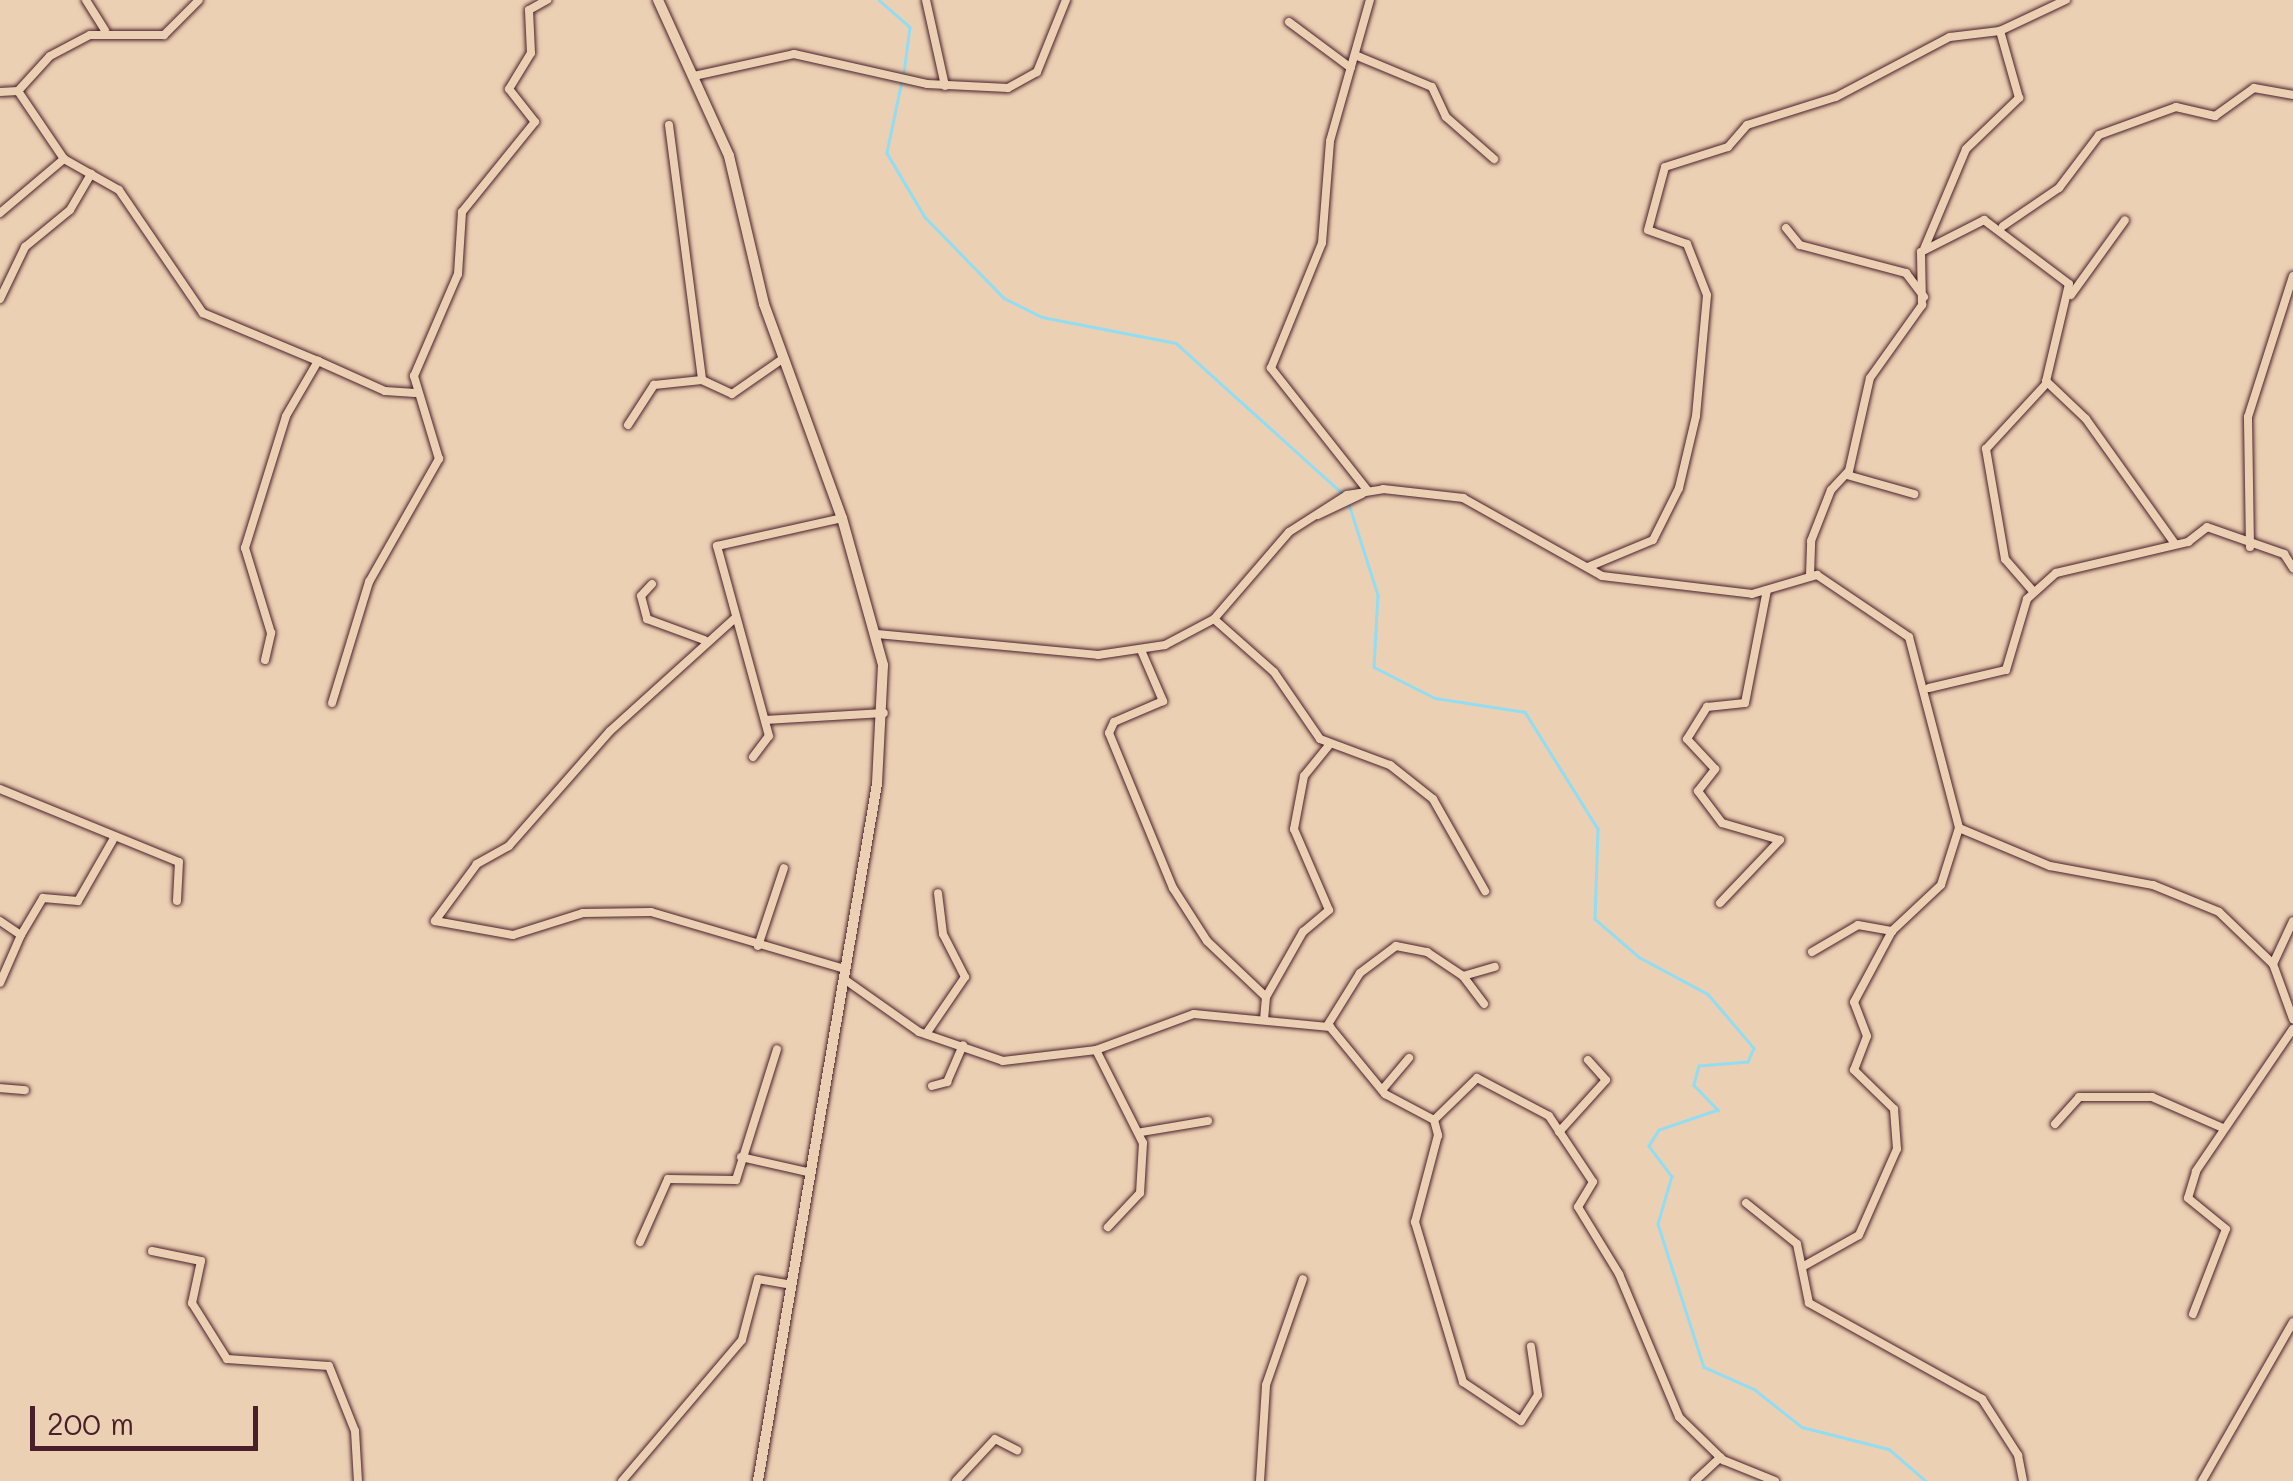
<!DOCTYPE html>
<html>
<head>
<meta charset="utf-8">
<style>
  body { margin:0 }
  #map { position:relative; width:2293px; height:1481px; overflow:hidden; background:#ecd0b3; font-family:Mali,sans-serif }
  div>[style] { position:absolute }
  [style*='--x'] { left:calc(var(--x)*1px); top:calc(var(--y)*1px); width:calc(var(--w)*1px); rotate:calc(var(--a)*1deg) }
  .stream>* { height:2.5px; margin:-1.25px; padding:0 1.25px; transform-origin:1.25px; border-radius:1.25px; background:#92ddf2 }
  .roads { filter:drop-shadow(0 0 2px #4a1f2b) drop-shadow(0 0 2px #4a1f2b) }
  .street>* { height:8px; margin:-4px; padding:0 4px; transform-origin:4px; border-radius:4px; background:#ecd0b3 }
  .secondary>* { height:10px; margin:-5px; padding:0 5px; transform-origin:5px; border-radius:5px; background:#ecd0b3 }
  span { translate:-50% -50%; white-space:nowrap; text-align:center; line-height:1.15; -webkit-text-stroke:8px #ecd0b3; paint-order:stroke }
  .scale { position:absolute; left:30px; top:1406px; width:228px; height:45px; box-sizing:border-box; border:5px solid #4a1f2b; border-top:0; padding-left:12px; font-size:30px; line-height:35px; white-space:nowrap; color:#4a1f2b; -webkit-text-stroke:8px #ecd0b3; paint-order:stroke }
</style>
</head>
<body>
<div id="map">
  <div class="stream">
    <i style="--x:879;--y:0;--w:41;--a:41.1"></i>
    <i style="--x:910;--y:27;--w:46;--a:97.4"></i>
    <i style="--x:902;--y:81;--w:74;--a:101.8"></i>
    <i style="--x:887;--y:153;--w:74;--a:59.3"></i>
    <i style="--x:925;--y:217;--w:113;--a:45.7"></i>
    <i style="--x:1004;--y:298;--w:42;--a:26.6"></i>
    <i style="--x:1042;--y:317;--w:136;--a:11"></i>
    <i style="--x:1176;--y:343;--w:224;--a:42.1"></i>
    <i style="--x:1349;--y:504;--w:96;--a:72.3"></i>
    <i style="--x:1378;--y:595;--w:72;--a:93.2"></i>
    <i style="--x:1374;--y:667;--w:68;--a:26.9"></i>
    <i style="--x:1435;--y:698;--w:91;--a:8.8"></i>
    <i style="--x:1525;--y:712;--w:138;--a:58"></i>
    <i style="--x:1598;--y:829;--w:90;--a:91.9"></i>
    <i style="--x:1595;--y:919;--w:58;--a:40.8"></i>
    <i style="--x:1639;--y:957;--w:78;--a:28.2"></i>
    <i style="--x:1708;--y:994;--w:71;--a:49.6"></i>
    <i style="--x:1754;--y:1048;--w:15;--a:113"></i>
    <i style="--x:1748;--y:1062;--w:49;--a:175.3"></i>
    <i style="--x:1699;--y:1066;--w:20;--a:105"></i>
    <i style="--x:1694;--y:1085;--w:35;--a:46"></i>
    <i style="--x:1718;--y:1110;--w:62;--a:161.3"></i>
    <i style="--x:1659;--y:1130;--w:19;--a:122"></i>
    <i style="--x:1649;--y:1146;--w:38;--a:53"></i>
    <i style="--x:1672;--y:1176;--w:50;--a:106.3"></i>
    <i style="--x:1658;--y:1224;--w:150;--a:72.2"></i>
    <i style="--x:1704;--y:1367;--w:55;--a:23.7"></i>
    <i style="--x:1754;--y:1389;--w:61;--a:38.4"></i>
    <i style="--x:1802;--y:1427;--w:90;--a:14.2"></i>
    <i style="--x:1889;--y:1449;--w:49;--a:40.9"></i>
  </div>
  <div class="roads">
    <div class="street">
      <i style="--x:86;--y:0;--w:36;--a:58"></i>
      <i style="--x:926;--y:0;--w:88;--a:77.5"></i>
      <i style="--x:1289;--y:22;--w:77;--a:36.6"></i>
      <i style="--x:1355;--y:55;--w:83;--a:22.6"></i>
      <i style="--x:1432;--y:87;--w:33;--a:65"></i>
      <i style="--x:1446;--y:117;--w:64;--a:41.2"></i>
      <i style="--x:694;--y:76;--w:102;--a:-12.4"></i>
      <i style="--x:794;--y:54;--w:136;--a:12.7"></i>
      <i style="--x:927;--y:84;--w:81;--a:2.8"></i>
      <i style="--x:1008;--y:88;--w:33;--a:-29"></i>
      <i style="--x:1037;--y:72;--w:78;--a:-68.1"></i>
      <i style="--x:18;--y:91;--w:82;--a:55.9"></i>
      <i style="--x:64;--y:159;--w:63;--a:29.4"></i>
      <i style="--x:119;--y:190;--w:149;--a:55.7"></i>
      <i style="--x:203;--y:313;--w:125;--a:22.7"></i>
      <i style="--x:0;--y:92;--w:18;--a:-3"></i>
      <i style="--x:18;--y:91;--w:47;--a:-47.6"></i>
      <i style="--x:50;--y:56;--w:45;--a:-27.7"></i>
      <i style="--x:90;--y:35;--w:74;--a:0"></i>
      <i style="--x:164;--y:35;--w:49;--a:-45"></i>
      <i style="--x:669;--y:125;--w:257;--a:82.6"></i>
      <i style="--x:702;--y:380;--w:33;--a:25"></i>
      <i style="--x:732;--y:394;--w:60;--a:-34.8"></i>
      <i style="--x:0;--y:213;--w:84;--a:-40.2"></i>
      <i style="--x:2003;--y:226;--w:68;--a:-34.2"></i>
      <i style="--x:2059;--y:188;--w:66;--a:-53"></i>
      <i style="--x:2099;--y:135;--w:82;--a:-20"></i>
      <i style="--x:2176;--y:107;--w:40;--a:13"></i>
      <i style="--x:2215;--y:116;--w:48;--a:-35.7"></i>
      <i style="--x:2254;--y:88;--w:40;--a:10"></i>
      <i style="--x:1786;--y:228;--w:22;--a:51"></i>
      <i style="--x:1800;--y:245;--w:110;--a:14.8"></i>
      <i style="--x:1906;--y:273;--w:30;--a:53"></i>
      <i style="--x:1924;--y:249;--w:108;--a:-67.2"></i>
      <i style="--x:1966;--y:149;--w:74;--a:-43.9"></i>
      <i style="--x:2019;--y:98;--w:70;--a:-105.8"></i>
      <i style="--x:2071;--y:295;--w:92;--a:-54.2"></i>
      <i style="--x:0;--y:299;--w:58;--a:-64.3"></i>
      <i style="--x:25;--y:247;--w:58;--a:-39.4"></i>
      <i style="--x:70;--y:210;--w:42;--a:-59.7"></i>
      <i style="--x:628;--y:425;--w:48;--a:-57"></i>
      <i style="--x:654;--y:385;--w:48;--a:-5.9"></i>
      <i style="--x:1847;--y:475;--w:70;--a:15.8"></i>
      <i style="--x:1368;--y:491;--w:157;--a:-128.3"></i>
      <i style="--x:1271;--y:368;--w:135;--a:-67.8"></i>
      <i style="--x:1322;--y:243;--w:102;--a:-85.5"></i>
      <i style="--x:1330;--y:141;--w:147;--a:-74.2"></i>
      <i style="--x:1318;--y:515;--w:49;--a:-25.5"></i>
      <i style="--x:2250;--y:547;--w:130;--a:-90.9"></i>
      <i style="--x:2248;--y:417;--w:148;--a:-72.3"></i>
      <i style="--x:1588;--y:567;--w:70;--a:-22.6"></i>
      <i style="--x:1653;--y:540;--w:58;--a:-63.4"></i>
      <i style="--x:1679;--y:488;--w:74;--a:-76.7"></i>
      <i style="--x:1696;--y:416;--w:121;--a:-84.8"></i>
      <i style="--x:1707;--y:295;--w:55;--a:-111.4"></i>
      <i style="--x:1687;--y:244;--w:41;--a:-160.3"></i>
      <i style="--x:1648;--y:230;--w:65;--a:-74.9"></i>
      <i style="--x:1665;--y:167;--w:66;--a:-17.6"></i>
      <i style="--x:1728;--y:147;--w:29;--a:-49"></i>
      <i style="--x:1747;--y:125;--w:93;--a:-17.5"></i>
      <i style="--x:1836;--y:97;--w:129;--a:-27.8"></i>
      <i style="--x:1950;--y:37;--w:50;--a:-6.8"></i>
      <i style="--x:2000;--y:31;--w:73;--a:-25.2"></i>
      <i style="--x:1810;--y:575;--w:34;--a:-88"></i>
      <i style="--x:1811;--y:541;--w:55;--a:-68.6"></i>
      <i style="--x:1831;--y:490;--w:26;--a:-47"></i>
      <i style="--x:1849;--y:471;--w:95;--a:-77.3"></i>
      <i style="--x:1870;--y:378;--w:90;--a:-54.5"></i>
      <i style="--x:1922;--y:305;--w:53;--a:-91.1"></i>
      <i style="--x:1921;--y:252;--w:71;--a:-26.9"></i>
      <i style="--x:1984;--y:220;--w:106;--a:37"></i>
      <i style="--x:2069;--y:284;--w:100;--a:103.3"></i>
      <i style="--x:2046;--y:381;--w:55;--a:43.5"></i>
      <i style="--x:2086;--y:419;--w:153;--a:54.5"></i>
      <i style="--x:652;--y:584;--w:16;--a:133"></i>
      <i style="--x:641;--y:596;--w:24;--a:75"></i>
      <i style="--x:647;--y:619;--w:61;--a:20.2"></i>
      <i style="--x:2032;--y:590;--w:41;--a:-131.1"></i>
      <i style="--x:2005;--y:559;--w:112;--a:-99.8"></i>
      <i style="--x:1986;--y:449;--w:90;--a:-47.3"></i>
      <i style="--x:734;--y:619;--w:167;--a:137.9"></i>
      <i style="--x:610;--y:731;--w:153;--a:131.3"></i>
      <i style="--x:509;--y:846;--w:37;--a:151"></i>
      <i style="--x:477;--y:864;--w:71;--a:126.4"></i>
      <i style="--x:435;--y:921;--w:79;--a:10.2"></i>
      <i style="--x:513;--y:935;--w:73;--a:-17.4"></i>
      <i style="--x:583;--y:913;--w:68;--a:-0.8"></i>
      <i style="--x:651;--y:912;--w:202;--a:16.4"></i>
      <i style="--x:1214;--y:619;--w:80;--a:41.5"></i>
      <i style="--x:1274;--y:672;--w:81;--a:55.5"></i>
      <i style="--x:1320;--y:739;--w:75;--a:20.4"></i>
      <i style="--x:1390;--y:765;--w:55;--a:38.3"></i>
      <i style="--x:1433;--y:799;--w:106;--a:60.5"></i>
      <i style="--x:877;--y:634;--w:222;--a:5.4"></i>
      <i style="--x:1098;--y:655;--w:68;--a:-8.5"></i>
      <i style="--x:1165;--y:645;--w:55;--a:-28"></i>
      <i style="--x:1214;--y:619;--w:115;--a:-49.2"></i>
      <i style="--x:1289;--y:532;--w:69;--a:-32.5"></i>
      <i style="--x:1347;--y:495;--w:36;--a:-9"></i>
      <i style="--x:1383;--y:489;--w:81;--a:6.4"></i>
      <i style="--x:1463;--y:498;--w:159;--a:29.3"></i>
      <i style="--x:1602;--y:576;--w:151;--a:6.8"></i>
      <i style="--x:1752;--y:594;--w:68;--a:-16.3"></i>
      <i style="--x:1817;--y:575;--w:111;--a:34"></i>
      <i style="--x:1909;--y:637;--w:197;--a:75.3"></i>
      <i style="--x:1959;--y:828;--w:99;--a:22.7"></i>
      <i style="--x:2050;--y:866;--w:105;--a:10.5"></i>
      <i style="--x:2153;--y:885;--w:71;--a:22.2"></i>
      <i style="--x:2219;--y:912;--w:75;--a:43.9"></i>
      <i style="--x:2273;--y:964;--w:59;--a:70"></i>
      <i style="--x:1141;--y:650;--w:56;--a:66.7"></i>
      <i style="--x:1163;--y:701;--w:53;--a:156.8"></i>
      <i style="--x:1114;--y:722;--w:12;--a:114"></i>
      <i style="--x:1109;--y:733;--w:168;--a:67.6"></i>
      <i style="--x:1173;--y:888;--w:63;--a:57.3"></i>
      <i style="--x:1207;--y:941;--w:81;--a:43.5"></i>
      <i style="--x:1266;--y:997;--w:22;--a:95"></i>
      <i style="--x:265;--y:660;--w:28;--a:-77"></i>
      <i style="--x:271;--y:633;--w:89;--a:-107"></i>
      <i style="--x:245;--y:548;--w:138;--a:-72.7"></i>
      <i style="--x:286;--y:416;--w:64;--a:-59.8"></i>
      <i style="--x:318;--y:361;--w:73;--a:24.1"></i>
      <i style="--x:385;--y:391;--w:30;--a:4"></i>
      <i style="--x:1929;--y:688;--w:79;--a:-13.2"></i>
      <i style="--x:2006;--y:670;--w:74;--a:-73.5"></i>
      <i style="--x:2027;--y:599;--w:39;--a:-42"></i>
      <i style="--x:2056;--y:573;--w:136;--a:-13.2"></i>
      <i style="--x:2188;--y:542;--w:24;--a:-38"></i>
      <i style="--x:2207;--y:527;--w:82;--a:19.3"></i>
      <i style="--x:2284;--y:554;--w:17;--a:57"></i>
      <i style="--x:332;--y:703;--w:127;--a:-73"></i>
      <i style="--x:369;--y:582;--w:142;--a:-60.4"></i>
      <i style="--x:439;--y:459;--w:87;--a:-106.8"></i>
      <i style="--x:414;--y:376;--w:111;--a:-66.7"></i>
      <i style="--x:458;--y:274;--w:62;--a:-86.3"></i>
      <i style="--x:462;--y:212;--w:116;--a:-51"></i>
      <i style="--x:535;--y:122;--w:42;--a:-128.2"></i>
      <i style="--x:509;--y:89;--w:42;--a:-58.6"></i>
      <i style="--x:531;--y:53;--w:43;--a:-92.7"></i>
      <i style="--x:529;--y:10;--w:21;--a:-29"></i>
      <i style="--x:765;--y:720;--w:119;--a:-3.4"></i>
      <i style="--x:753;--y:757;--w:26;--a:-53"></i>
      <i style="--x:769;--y:736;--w:197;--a:-105.3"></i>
      <i style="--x:717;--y:546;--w:128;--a:-12.6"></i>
      <i style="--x:0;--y:789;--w:193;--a:22.2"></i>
      <i style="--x:179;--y:862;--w:39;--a:93"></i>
      <i style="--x:1720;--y:903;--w:87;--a:-46.4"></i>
      <i style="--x:1780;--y:840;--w:60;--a:-163.7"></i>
      <i style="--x:1722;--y:823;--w:40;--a:-127"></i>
      <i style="--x:1698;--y:791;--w:28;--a:-52"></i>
      <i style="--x:1715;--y:769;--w:41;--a:-133"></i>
      <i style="--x:1687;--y:739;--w:38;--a:-58"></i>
      <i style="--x:1707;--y:707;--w:38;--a:-6"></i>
      <i style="--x:1745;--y:703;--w:115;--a:-79"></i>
      <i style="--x:0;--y:921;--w:25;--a:34"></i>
      <i style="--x:21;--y:935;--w:52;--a:113.6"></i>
      <i style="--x:21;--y:935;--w:43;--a:-59.3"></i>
      <i style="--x:43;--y:898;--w:35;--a:5"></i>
      <i style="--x:78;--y:901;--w:70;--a:-60.2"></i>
      <i style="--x:758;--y:946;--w:82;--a:-71.6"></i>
      <i style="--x:1812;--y:952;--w:53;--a:-30.4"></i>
      <i style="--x:1858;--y:925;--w:35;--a:10"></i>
      <i style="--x:2273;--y:964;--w:47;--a:-65.1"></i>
      <i style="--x:1463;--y:976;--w:35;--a:53"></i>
      <i style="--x:844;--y:979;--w:92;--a:35.2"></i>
      <i style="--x:919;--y:1032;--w:89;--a:19"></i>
      <i style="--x:1003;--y:1061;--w:94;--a:-6.7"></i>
      <i style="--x:1096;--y:1050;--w:104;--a:-20.2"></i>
      <i style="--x:1194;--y:1014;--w:137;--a:5.5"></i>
      <i style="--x:1330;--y:1027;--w:87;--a:50.6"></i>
      <i style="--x:1385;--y:1094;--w:55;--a:28"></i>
      <i style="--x:1434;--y:1120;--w:16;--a:75"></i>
      <i style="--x:1438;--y:1135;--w:90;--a:104.8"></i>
      <i style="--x:1415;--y:1222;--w:167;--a:73.3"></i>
      <i style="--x:1463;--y:1382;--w:70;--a:33.9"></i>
      <i style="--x:1521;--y:1421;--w:31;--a:-57"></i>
      <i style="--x:1538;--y:1395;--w:49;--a:-98.3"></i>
      <i style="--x:1266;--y:997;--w:75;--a:-60.4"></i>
      <i style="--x:1303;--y:932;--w:34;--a:-40"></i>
      <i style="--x:1329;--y:910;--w:88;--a:-113.4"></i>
      <i style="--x:1294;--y:829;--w:54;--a:-79.3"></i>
      <i style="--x:1304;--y:776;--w:40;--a:-51"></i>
      <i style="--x:1327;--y:1026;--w:62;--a:-58.1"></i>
      <i style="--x:1360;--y:973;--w:45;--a:-36.9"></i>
      <i style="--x:1396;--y:946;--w:32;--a:11"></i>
      <i style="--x:1427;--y:952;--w:43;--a:33.7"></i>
      <i style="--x:1463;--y:976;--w:33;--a:-16"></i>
      <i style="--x:926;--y:1034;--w:69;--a:-55.6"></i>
      <i style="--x:965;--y:977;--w:48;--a:-117.1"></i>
      <i style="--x:943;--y:934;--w:41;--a:-97"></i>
      <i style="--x:1096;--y:1050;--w:104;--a:63.2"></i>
      <i style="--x:1143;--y:1143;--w:50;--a:93.4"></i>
      <i style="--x:1140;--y:1193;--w:47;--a:133.3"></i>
      <i style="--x:932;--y:1086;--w:16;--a:-15"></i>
      <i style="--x:947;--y:1082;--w:40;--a:-66.6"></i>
      <i style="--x:0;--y:1088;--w:25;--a:5"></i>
      <i style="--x:1382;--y:1090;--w:42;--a:-49.8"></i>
      <i style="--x:1434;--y:1120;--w:60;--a:-44.3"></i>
      <i style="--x:1477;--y:1078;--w:81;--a:27.8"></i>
      <i style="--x:1549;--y:1116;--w:79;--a:56.3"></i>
      <i style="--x:1593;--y:1182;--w:29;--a:121"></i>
      <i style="--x:1578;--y:1207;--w:79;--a:58.5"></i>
      <i style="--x:1619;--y:1274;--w:155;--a:67.2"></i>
      <i style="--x:1679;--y:1417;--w:62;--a:44.3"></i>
      <i style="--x:1723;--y:1460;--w:56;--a:22"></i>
      <i style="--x:2055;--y:1124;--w:36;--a:-48"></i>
      <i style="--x:2079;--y:1097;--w:73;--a:0"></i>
      <i style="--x:2152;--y:1097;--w:77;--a:23.6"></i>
      <i style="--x:1142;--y:1132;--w:67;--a:-9.5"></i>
      <i style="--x:1559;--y:1132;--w:70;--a:-47.9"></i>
      <i style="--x:1606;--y:1080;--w:27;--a:-132"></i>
      <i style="--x:741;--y:1157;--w:68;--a:12.8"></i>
      <i style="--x:1746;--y:1203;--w:65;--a:38.8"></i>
      <i style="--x:1797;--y:1244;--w:60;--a:78.5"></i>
      <i style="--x:1809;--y:1303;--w:198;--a:29"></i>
      <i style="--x:1982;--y:1399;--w:67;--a:57.3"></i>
      <i style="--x:2018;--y:1455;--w:26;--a:79"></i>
      <i style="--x:640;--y:1242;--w:69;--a:-66"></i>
      <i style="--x:668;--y:1179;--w:68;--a:0.8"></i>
      <i style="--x:736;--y:1180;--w:137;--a:-72.6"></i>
      <i style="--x:152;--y:1251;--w:50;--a:11.5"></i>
      <i style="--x:201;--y:1261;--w:43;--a:102.1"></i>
      <i style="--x:192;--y:1303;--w:66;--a:58"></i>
      <i style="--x:227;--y:1359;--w:102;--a:3.9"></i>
      <i style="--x:329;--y:1366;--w:70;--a:68.2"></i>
      <i style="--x:355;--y:1431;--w:50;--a:86.6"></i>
      <i style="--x:1802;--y:1267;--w:65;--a:-29.3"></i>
      <i style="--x:1859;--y:1235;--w:94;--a:-66.2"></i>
      <i style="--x:1897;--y:1149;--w:40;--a:-94.3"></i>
      <i style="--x:1894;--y:1109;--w:56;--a:-135.7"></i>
      <i style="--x:1854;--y:1070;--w:36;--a:-69"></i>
      <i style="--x:1867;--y:1036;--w:36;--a:-111"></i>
      <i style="--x:1854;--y:1002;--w:81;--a:-61.8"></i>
      <i style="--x:1892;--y:931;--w:67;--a:-43.2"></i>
      <i style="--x:1941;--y:885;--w:60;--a:-72.5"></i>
      <i style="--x:2193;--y:1314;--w:91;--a:-68.8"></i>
      <i style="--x:2226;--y:1229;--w:49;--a:-140.8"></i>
      <i style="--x:2188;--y:1198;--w:28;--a:-73"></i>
      <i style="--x:2196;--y:1171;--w:172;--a:-55.7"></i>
      <i style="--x:622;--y:1481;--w:185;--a:-49.6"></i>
      <i style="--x:742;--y:1340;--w:63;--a:-75.3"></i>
      <i style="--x:758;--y:1279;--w:29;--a:10"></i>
      <i style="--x:956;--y:1481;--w:57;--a:-47.1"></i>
      <i style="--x:995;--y:1439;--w:25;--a:27"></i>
      <i style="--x:1260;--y:1481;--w:96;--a:-86.4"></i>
      <i style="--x:1266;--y:1385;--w:112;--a:-70.8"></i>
      <i style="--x:1695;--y:1481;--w:35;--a:-43"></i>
      <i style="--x:2202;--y:1481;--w:183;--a:-60.2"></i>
    </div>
    <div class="secondary">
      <i style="--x:658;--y:0;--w:171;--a:65.5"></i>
      <i style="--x:729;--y:156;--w:152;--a:76.7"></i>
      <i style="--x:764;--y:304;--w:228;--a:70"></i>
      <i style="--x:842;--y:518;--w:153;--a:74.4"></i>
      <i style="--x:883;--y:665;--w:119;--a:92.9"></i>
      <i style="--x:877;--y:784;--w:707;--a:99.69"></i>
    </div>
  </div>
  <div class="scale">200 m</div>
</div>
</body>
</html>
